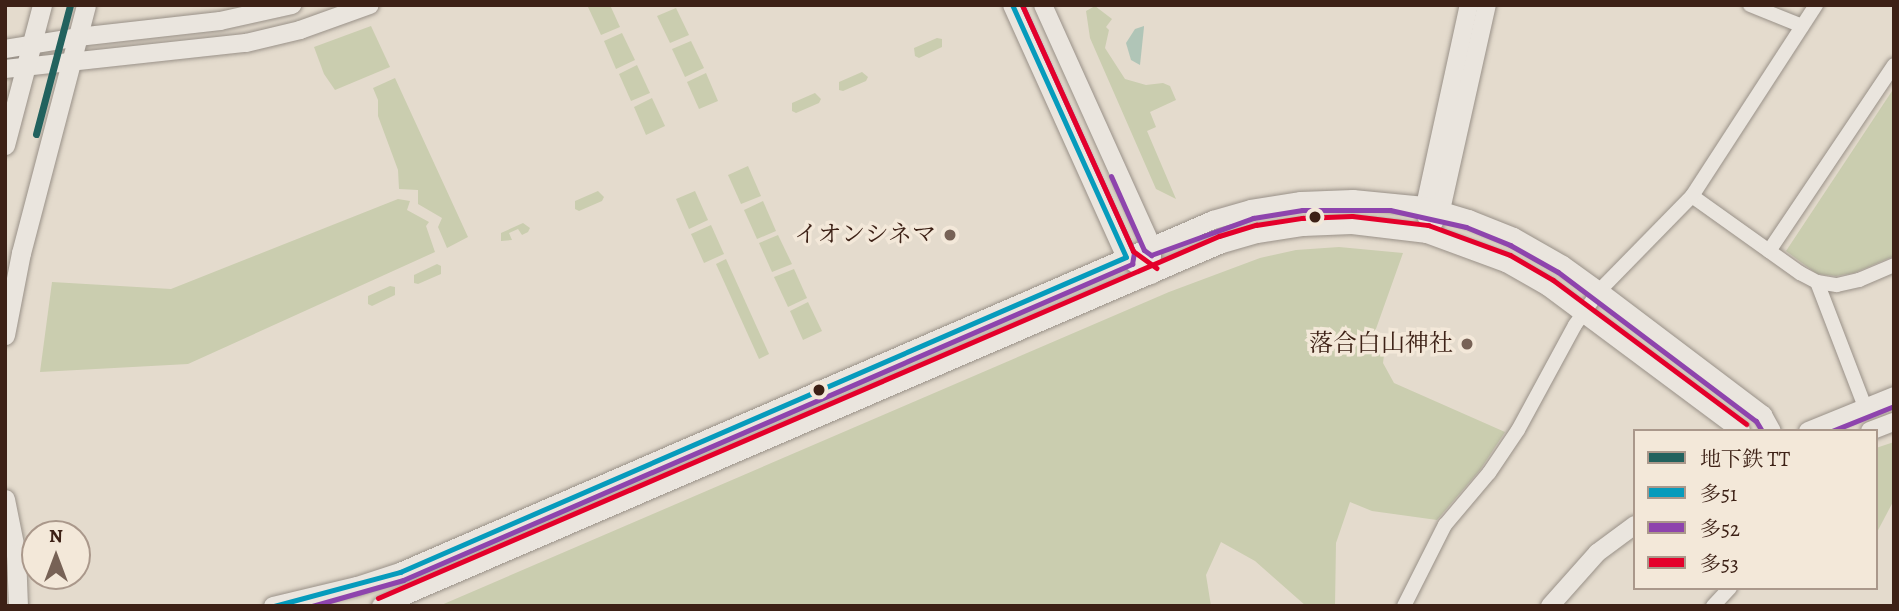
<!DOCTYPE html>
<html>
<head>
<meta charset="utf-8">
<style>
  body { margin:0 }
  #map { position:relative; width:1899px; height:611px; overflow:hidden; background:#e4dbcd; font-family:Alegreya,"Noto Serif JP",serif }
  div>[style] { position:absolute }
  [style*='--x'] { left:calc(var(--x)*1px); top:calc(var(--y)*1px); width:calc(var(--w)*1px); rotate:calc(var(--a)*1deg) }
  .green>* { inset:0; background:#cacdaf }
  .water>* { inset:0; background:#b0c5b7 }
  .roads { filter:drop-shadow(0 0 2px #999188) drop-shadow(0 0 2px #999188) }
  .minor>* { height:14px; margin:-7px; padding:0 7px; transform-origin:7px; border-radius:7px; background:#eae5de }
  .tertiary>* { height:18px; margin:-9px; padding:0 9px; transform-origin:9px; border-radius:9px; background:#eae5de }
  .secondary>* { height:19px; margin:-9.5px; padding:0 9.5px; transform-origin:9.5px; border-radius:9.5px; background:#eae5de }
  .bus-1>* { height:5px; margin:-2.5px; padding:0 2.5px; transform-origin:2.5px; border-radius:2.5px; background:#069bbc }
  .bus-2>* { height:5px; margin:-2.5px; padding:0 2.5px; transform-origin:2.5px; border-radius:2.5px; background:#8e44ad }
  .bus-3>* { height:5px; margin:-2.5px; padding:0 2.5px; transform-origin:2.5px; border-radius:2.5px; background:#e4002b }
  .metro-1>* { height:7px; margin:-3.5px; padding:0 3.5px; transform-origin:3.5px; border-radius:3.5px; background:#22625e }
  .dots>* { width:19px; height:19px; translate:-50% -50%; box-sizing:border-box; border:4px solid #f3e8d9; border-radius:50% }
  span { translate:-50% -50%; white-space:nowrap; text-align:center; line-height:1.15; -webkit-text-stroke:7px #f3e8d9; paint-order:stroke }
  .poi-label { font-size:24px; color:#3d2116 }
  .right { translate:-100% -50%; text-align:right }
  .frame { position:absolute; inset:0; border:7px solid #3d2116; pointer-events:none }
  .legend { position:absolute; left:1633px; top:429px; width:245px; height:161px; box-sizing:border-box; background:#f3e8d9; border:2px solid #aa988b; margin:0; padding:9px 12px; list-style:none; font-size:21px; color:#3d2116 }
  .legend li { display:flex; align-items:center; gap:14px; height:35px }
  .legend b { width:35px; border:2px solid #aa988b }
  .north { position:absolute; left:21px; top:520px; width:70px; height:70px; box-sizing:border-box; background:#f3e8d9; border:2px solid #aa988b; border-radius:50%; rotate:0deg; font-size:19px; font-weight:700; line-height:28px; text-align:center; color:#3d2116 }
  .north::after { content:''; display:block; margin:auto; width:24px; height:32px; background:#776256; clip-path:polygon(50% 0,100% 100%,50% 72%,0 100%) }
</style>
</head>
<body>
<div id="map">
  <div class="green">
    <i style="clip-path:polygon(592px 5px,610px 5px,620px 27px,601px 35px,588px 7px)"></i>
    <i style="clip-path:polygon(1095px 6px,1112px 19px,1106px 27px,1109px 30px,1105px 48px,1125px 79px,1146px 85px,1163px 83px,1170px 86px,1176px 100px,1150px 112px,1156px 127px,1147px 131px,1176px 199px,1156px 189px,1090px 38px,1086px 11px)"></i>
    <i style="clip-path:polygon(676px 8px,689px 35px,670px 43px,657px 16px)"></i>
    <i style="clip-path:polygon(371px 26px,390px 67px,335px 90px,324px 74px,314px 47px)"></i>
    <i style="clip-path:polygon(622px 33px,635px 60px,616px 69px,604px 41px)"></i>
    <i style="clip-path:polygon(937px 38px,942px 39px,942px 47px,919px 58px,915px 56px,914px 48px)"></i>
    <i style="clip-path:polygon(691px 41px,704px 68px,685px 77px,672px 49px)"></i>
    <i style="clip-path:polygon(637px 65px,650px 93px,631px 101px,619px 74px)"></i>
    <i style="clip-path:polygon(862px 72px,868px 77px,866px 81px,843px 91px,839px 90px,839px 82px)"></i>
    <i style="clip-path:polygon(706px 73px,718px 101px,699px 109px,687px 82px)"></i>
    <i style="clip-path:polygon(395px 78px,468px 237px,447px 248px,438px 227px,442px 218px,418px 204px,418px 190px,399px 189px,398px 170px,378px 116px,378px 100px,373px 88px)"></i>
    <i style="clip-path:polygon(1894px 88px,1894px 256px,1854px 273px,1836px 276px,1817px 274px,1786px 251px)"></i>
    <i style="clip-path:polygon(815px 93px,821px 99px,819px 103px,796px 113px,792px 111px,792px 103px)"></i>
    <i style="clip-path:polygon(652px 98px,665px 126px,646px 135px,634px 107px)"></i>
    <i style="clip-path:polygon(748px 166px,761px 196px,741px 204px,728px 175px)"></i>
    <i style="clip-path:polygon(598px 191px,604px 197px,602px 201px,579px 211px,575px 209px,575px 201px)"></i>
    <i style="clip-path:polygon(695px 191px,708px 220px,689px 229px,676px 199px)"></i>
    <i style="clip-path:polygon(398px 199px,410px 201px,407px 210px,429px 222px,426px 226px,435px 252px,188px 364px,40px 372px,52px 282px,171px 289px)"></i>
    <i style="clip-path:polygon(763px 201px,776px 231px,757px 239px,744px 210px)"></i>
    <i style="clip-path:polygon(523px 223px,530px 228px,528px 232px,522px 235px,518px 229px,509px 233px,512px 240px,501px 241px,501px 233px)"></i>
    <i style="clip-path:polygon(711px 225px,724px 254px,704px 263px,691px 234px)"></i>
    <i style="clip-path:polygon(778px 235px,792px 264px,772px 272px,759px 243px)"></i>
    <i style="clip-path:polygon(1339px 247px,1403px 253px,1372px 340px,1385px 347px,1383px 363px,1394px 383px,1505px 432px,1480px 470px,1437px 520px,1372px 511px,1350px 502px,1336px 543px,1335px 606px,1306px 606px,1255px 561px,1221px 542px,1206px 575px,1211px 606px,439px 606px,1169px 292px,1260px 258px,1296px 250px)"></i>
    <i style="clip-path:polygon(726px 259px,769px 354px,759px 359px,716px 264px)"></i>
    <i style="clip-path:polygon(437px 264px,441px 266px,441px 274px,418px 284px,414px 283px,414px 275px)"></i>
    <i style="clip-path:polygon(794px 269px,807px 298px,788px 307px,774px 277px)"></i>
    <i style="clip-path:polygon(390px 286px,395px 287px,395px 295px,372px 306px,368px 304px,368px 296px)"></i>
    <i style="clip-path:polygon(808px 302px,822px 331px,803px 340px,790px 311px)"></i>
    <i style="clip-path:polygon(1894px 442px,1894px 500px,1876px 534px,1876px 448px)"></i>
  </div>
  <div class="water">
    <i style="clip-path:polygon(1144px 26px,1144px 27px,1140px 65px,1131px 60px,1126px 43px,1135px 29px)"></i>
  </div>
  <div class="roads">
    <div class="minor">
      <i style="--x:1750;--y:5;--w:56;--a:22"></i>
      <i style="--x:1692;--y:196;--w:133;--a:35.5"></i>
      <i style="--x:1800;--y:273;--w:19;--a:28"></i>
      <i style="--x:1817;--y:282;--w:20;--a:9"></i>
      <i style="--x:1837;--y:285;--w:23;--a:-13"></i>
      <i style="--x:1859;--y:280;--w:38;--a:-23"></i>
      <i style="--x:1769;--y:251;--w:224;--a:-56.1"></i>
      <i style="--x:1817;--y:282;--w:134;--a:69"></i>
      <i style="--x:1404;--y:606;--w:91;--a:-63.2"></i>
      <i style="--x:1445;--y:525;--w:68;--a:-49.8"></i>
      <i style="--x:1489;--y:473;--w:52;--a:-56"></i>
      <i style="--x:1518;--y:430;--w:119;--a:-61.5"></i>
      <i style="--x:1575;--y:325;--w:42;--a:-54.8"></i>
      <i style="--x:1599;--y:291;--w:133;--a:-45.6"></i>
      <i style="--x:1692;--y:196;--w:228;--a:-57"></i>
      <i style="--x:1713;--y:606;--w:25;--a:-47"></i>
    </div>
    <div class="tertiary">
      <i style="--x:1012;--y:5;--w:277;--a:65.7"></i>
      <i style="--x:1126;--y:257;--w:31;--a:36"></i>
      <i style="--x:1043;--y:5;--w:265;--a:65.7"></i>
      <i style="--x:1152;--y:246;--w:11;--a:90"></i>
      <i style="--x:5;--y:49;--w:74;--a:-9.3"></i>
      <i style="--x:78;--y:37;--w:143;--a:-6.4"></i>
      <i style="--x:220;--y:21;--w:74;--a:-12.5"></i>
      <i style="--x:5;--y:69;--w:242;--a:-6.2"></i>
      <i style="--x:246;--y:43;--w:56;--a:-13.5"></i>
      <i style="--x:300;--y:30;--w:74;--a:-19.7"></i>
      <i style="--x:1426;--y:216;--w:10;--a:-96"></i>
      <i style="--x:1425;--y:206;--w:206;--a:-77.7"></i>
      <i style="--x:1427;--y:234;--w:28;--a:-60"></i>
      <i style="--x:1441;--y:210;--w:210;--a:-77.4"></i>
      <i style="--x:1808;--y:431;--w:93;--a:-22.1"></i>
      <i style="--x:1870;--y:431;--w:26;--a:-21"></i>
      <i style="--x:273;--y:606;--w:86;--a:-13.4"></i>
      <i style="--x:357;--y:586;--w:45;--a:-18"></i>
      <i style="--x:400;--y:572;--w:886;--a:-23.41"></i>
      <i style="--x:1213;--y:220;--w:40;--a:-16"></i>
      <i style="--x:1251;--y:209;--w:51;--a:-9.1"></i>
      <i style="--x:1301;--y:201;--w:52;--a:-2.2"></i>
      <i style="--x:1353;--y:199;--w:72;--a:5.6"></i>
      <i style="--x:1425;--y:206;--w:46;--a:16.5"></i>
      <i style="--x:1469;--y:219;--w:48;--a:21.8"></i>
      <i style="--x:1514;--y:237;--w:56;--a:29.7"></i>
      <i style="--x:1563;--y:265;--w:44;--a:35.8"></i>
      <i style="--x:1599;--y:291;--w:206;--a:37.1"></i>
      <i style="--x:1763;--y:415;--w:18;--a:61"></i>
      <i style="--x:381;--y:606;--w:916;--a:-23.29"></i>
      <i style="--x:1222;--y:244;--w:36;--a:-16"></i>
      <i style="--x:1257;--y:234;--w:47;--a:-8.7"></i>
      <i style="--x:1303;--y:227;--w:49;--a:-2.3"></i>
      <i style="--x:1352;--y:225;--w:76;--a:6.8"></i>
      <i style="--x:1427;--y:234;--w:84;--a:20.2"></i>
      <i style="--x:1506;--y:263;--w:48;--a:29.7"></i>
      <i style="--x:1548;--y:287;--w:241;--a:36.7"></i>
      <i style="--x:1550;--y:606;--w:71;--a:-48.4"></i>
      <i style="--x:1597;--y:553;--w:47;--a:-36.4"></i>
    </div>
    <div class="secondary">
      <i style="--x:5;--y:145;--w:145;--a:-75.2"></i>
      <i style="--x:5;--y:335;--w:84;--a:-79"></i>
      <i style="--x:21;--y:253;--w:256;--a:-75.3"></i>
      <i style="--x:5;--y:499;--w:56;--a:78.7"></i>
      <i style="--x:16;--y:554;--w:52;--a:87.8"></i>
    </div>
  </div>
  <div class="bus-1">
    <i style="--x:274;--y:606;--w:131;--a:-15.1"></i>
    <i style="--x:400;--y:572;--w:791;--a:-23.46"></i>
    <i style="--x:1126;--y:257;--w:277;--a:-114.3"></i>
  </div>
  <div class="bus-2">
    <i style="--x:1111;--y:176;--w:81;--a:66"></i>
    <i style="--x:1144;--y:250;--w:9;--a:36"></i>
    <i style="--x:1151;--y:255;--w:109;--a:-19.9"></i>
    <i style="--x:1253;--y:218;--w:50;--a:-9.3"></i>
    <i style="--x:1302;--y:210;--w:88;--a:0"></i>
    <i style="--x:1390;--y:210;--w:78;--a:12.6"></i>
    <i style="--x:1466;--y:227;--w:48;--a:22.2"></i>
    <i style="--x:1510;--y:245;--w:55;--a:29.4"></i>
    <i style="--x:1558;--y:272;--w:248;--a:37"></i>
    <i style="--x:1756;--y:421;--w:12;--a:59"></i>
    <i style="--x:1832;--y:431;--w:67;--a:-22"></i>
    <i style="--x:312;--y:606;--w:95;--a:-15.9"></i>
    <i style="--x:403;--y:580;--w:795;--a:-23.44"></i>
    <i style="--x:1132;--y:264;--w:11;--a:-80"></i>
    <i style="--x:1134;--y:253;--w:272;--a:-114.3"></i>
  </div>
  <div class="bus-3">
    <i style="--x:1022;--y:5;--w:270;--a:65.7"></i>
    <i style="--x:1133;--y:251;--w:29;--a:36"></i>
    <i style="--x:378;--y:598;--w:916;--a:-23.29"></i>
    <i style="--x:1219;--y:236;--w:39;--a:-17"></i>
    <i style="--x:1256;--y:225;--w:47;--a:-8.7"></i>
    <i style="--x:1302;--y:218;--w:50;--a:-2.3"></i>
    <i style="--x:1352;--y:216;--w:77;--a:6.8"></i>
    <i style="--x:1428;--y:225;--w:87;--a:20.1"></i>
    <i style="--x:1510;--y:255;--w:50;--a:30.2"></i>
    <i style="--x:1553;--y:280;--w:241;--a:36.7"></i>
  </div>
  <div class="metro-1">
    <i style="--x:36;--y:134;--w:133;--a:-75.2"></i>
  </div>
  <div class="dots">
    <i style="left:1315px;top:217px;background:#3d2116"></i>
    <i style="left:950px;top:235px;background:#776256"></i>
    <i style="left:1467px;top:344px;background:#776256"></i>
    <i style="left:819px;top:390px;background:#3d2116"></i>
  </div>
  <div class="poi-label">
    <span class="right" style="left:936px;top:235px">イオンシネマ</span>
    <span class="right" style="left:1453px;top:344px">落合白山神社</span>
  </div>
  <div class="frame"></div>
  <ul class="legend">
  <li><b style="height:9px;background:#22625e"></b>地下鉄 TT</li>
  <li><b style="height:9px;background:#069bbc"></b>多51</li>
  <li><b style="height:9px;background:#8e44ad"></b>多52</li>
  <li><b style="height:9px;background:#e4002b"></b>多53</li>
  </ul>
  <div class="north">N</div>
</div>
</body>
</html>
